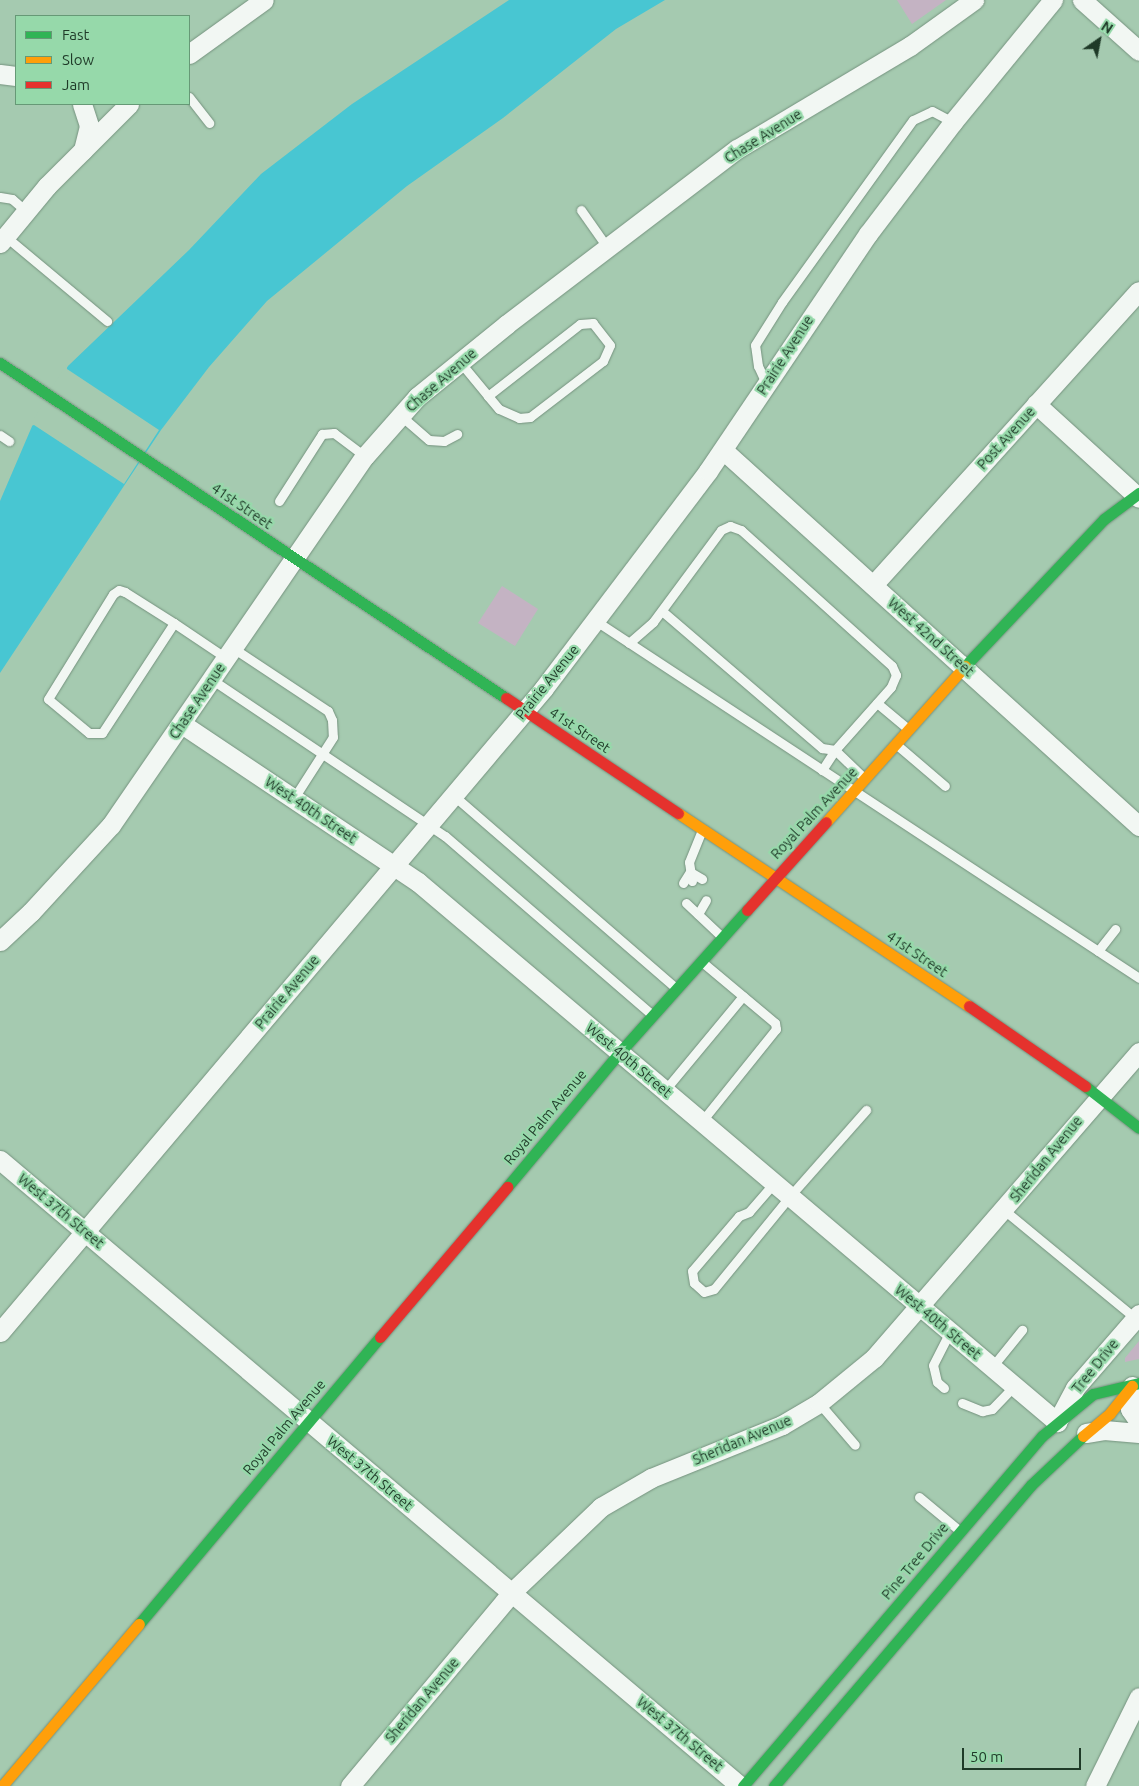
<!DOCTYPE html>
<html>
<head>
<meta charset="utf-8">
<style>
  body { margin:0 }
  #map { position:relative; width:1139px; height:1786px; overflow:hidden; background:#a5cab0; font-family:Ubuntu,sans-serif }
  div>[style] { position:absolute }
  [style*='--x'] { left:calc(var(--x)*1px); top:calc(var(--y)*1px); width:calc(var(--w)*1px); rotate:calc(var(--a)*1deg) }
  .green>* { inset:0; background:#c4b3c3 }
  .water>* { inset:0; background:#48c6d2 }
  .pier>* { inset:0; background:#a5cab0 }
  .roads { filter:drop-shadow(0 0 1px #75927e) drop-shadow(0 0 1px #75927e) }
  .lane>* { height:9px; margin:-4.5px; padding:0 4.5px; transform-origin:4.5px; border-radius:4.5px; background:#f2f7f3 }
  .street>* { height:19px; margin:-9.5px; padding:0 9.5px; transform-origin:9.5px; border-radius:9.5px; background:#f2f7f3 }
  .fast>* { height:11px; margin:-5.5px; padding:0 5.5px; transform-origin:5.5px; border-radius:5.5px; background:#30b455 }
  .slow>* { height:11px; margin:-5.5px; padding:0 5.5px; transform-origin:5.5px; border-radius:5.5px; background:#ff9f0a }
  .jam>* { height:11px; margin:-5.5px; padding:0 5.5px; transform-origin:5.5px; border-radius:5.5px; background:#e5322d }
  span { translate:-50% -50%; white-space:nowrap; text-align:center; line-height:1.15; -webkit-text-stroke:4.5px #96d9aa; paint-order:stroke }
  .street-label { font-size:14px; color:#1f3a28 }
  .legend { position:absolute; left:15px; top:15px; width:175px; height:90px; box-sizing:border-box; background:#96d9aa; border:1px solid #669976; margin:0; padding:6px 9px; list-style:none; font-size:15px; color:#1f3a28 }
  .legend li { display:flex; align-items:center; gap:10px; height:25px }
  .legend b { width:25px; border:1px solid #669976 }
  .north { position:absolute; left:1074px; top:15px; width:50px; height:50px; -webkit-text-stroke:4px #96d9aa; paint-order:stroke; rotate:33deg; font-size:14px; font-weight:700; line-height:20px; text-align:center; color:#1f3a28 }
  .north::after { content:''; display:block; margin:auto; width:18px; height:22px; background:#1f3a28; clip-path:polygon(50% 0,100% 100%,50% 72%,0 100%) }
  .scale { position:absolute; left:962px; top:1748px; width:119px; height:22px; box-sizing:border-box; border:2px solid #1f3a28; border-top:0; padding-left:6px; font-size:15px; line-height:18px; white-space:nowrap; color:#1f3a28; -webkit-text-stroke:4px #96d9aa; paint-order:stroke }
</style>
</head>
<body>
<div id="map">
  <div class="green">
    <i style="clip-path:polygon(897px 0,946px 0,912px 24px)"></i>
    <i style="clip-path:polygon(502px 586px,538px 609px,515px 646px,478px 623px)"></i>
    <i style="clip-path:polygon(1139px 1341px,1139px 1359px,1125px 1362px,1125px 1358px)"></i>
  </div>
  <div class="water">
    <i style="clip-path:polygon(509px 0,665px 0,616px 29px,503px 118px,407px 186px,267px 301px,209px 367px,161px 430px,0 673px,0 501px,33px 424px,68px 366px,189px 250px,261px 174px,352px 104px)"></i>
  </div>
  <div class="pier">
    <i style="clip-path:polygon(66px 364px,67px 369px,159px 430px,124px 484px,34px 425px,30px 426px)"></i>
  </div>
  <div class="roads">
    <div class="lane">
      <i style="--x:189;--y:97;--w:33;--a:52"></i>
      <i style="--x:0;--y:197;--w:12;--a:9"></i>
      <i style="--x:12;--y:199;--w:18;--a:41"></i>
      <i style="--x:581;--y:210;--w:45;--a:54.9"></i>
      <i style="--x:5;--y:236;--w:133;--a:39.8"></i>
      <i style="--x:460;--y:362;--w:44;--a:50.5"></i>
      <i style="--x:488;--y:396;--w:17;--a:50"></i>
      <i style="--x:499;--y:409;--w:22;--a:24"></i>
      <i style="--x:519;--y:418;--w:11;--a:-5"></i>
      <i style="--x:530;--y:417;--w:92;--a:-37.5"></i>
      <i style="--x:603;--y:361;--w:17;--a:-66"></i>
      <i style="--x:610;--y:345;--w:28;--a:-128"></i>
      <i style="--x:593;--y:323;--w:13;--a:176"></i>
      <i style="--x:580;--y:324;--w:117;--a:142"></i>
      <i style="--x:766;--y:383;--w:19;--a:-115"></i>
      <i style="--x:758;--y:366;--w:21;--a:-98"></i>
      <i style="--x:755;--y:345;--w:51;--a:-57.9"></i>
      <i style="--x:782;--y:302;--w:224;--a:-54.3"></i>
      <i style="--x:913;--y:120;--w:21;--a:-25"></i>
      <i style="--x:932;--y:111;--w:24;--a:28"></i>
      <i style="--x:400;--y:415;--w:38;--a:41"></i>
      <i style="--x:429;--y:440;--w:15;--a:4"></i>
      <i style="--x:444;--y:441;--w:15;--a:-28"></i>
      <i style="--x:0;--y:435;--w:11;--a:34"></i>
      <i style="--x:279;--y:501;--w:80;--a:-57.3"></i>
      <i style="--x:322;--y:434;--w:12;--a:-5"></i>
      <i style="--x:334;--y:433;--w:39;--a:37"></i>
      <i style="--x:662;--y:611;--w:211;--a:40.6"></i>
      <i style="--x:822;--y:748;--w:13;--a:9"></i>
      <i style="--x:835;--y:750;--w:40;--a:44"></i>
      <i style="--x:596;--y:621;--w:650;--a:33.32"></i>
      <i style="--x:174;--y:623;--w:131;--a:123.2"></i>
      <i style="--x:102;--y:733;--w:13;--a:180"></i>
      <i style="--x:89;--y:733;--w:53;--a:-140.3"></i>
      <i style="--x:48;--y:699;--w:123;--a:-58.2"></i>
      <i style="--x:113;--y:594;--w:7;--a:-34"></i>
      <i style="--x:119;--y:590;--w:6;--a:18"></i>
      <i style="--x:125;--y:592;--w:58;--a:32.3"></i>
      <i style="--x:174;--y:623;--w:63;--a:33.9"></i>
      <i style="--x:629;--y:643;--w:32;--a:-41"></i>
      <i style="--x:653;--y:622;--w:114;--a:-53.5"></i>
      <i style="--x:721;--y:530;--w:10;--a:-24"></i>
      <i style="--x:730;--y:526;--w:12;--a:20"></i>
      <i style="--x:741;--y:530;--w:203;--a:42"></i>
      <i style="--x:892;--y:666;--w:10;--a:66"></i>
      <i style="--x:896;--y:675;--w:13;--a:113"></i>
      <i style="--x:891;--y:687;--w:84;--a:131.6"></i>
      <i style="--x:835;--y:750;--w:24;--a:123"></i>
      <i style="--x:233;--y:648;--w:114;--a:33.6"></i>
      <i style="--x:328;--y:711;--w:10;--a:66"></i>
      <i style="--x:332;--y:720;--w:17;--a:87"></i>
      <i style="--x:333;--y:737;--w:72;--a:122.6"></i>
      <i style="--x:211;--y:679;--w:282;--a:33.9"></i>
      <i style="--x:445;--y:836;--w:272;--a:40.8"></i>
      <i style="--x:877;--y:703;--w:39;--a:40"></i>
      <i style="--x:897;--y:745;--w:63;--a:40.5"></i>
      <i style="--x:453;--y:795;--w:295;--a:40.9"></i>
      <i style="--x:692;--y:881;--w:19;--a:-99"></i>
      <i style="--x:689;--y:862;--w:32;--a:-68"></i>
      <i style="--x:683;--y:883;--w:13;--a:-58"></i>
      <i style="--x:690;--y:872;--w:14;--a:30"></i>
      <i style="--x:686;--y:903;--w:47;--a:43.3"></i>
      <i style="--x:698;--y:914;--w:16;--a:-60"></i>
      <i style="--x:1098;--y:951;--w:28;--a:-52"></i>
      <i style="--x:665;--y:1090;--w:122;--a:-50.3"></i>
      <i style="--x:702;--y:1121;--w:118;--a:-51.2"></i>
      <i style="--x:776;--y:1029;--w:6;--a:-99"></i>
      <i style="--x:775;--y:1023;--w:95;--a:-140.1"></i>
      <i style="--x:774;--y:1183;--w:38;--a:131"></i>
      <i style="--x:749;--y:1212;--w:11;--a:158"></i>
      <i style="--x:739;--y:1216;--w:72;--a:130.5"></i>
      <i style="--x:692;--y:1271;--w:12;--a:81"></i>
      <i style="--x:694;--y:1283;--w:13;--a:42"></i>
      <i style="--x:704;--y:1292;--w:10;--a:-17"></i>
      <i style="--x:714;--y:1289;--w:120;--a:-50.7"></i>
      <i style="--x:790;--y:1196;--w:115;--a:-48.5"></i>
      <i style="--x:1004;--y:1210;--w:170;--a:39.5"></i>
      <i style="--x:992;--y:1367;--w:48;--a:-51"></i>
      <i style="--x:944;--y:1388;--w:9;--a:-139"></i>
      <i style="--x:937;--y:1382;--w:17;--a:-103"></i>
      <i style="--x:933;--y:1365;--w:37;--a:-63"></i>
      <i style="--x:819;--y:1403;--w:55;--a:49.4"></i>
      <i style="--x:962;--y:1403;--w:22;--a:22"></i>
      <i style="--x:982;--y:1411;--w:10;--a:-11"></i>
      <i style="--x:992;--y:1409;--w:32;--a:-46"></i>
      <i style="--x:919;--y:1497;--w:53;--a:39.7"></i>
    </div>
    <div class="street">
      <i style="--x:1082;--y:0;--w:76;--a:41.8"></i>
      <i style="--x:189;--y:54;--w:92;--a:-35.8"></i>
      <i style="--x:0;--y:74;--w:16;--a:7"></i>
      <i style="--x:82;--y:104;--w:23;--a:72"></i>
      <i style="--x:89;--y:126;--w:25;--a:104"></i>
      <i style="--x:0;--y:243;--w:74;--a:-50.5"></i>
      <i style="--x:47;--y:186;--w:116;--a:-45"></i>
      <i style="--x:1036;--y:404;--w:139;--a:42.4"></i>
      <i style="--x:723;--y:450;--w:561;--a:42.11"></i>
      <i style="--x:873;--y:585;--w:396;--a:-47.9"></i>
      <i style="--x:182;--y:724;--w:284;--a:33.8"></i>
      <i style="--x:418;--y:882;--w:837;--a:40.2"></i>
      <i style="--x:1057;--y:1422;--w:38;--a:-62"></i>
      <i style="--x:1075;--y:1388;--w:98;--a:-49.1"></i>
      <i style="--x:0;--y:941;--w:42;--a:-43.1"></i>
      <i style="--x:31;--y:912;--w:118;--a:-47.4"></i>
      <i style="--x:111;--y:825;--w:448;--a:-55.5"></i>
      <i style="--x:365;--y:456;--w:79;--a:-48.6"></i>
      <i style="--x:417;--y:397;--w:116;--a:-39"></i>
      <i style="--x:507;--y:324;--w:289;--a:-37.3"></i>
      <i style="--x:737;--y:149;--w:201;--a:-30.8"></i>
      <i style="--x:910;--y:46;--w:79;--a:-35.7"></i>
      <i style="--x:0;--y:1160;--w:969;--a:40.23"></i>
      <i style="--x:0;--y:1332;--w:843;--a:-49.81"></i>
      <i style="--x:544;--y:688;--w:272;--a:-52.9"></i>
      <i style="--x:708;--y:471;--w:286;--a:-56"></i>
      <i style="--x:868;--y:234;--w:141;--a:-52.8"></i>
      <i style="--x:953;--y:122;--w:158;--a:-50.7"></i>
      <i style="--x:1132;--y:1386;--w:23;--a:95"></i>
      <i style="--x:1130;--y:1409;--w:16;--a:55"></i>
      <i style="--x:1086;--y:1433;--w:18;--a:-9"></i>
      <i style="--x:1104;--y:1430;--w:35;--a:5"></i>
      <i style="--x:350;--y:1786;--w:253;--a:-50.1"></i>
      <i style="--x:512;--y:1592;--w:123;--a:-43.7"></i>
      <i style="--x:601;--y:1507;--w:58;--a:-30.1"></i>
      <i style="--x:651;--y:1478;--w:141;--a:-22"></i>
      <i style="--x:782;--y:1425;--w:43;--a:-30.7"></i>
      <i style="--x:819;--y:1403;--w:71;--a:-39.3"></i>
      <i style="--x:874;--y:1358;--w:405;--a:-49.1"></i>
      <i style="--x:1095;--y:1786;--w:99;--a:-63.7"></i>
    </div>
    <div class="fast">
      <i style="--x:0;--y:363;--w:607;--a:33.51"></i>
      <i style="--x:965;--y:666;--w:202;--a:-46.6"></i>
      <i style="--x:1104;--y:519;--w:44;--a:-36.6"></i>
      <i style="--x:1085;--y:1086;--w:68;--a:37.9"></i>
      <i style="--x:507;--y:1187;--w:176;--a:-50.1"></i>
      <i style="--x:620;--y:1052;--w:191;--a:-48.2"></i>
      <i style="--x:139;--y:1624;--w:375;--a:-50"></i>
      <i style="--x:743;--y:1786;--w:460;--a:-49.5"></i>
      <i style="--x:1042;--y:1436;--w:66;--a:-39.5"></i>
      <i style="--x:1093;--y:1394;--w:47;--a:-13.4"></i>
      <i style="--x:774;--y:1786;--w:396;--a:-49.5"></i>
      <i style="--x:1031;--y:1485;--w:71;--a:-43.3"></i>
    </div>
    <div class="slow">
      <i style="--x:678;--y:813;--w:349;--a:33.6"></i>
      <i style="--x:826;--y:822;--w:209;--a:-48.3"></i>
      <i style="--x:1083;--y:1436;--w:35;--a:-40"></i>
      <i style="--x:1110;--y:1413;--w:35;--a:-51"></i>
      <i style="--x:2;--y:1786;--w:212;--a:-49.8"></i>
    </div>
    <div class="jam">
      <i style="--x:506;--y:698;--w:207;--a:33.8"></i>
      <i style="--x:747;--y:910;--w:118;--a:-48.1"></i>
      <i style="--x:969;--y:1006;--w:141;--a:34.6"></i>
      <i style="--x:380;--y:1337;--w:197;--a:-49.7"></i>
    </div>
  </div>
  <div class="street-label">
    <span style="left:763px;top:136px;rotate:-32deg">Chase Avenue</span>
    <span style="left:785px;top:355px;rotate:-57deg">Prairie Avenue</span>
    <span style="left:441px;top:380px;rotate:-41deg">Chase Avenue</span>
    <span style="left:1006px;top:438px;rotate:-48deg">Post Avenue</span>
    <span style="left:242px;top:506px;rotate:34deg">41st Street</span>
    <span style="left:931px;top:637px;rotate:42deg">West 42nd Street</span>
    <span style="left:547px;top:682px;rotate:-51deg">Prairie Avenue</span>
    <span style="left:197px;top:701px;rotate:-56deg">Chase Avenue</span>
    <span style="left:580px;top:730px;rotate:34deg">41st Street</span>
    <span style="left:311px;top:810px;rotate:34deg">West 40th Street</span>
    <span style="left:814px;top:813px;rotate:-47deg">Royal Palm Avenue</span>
    <span style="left:917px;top:954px;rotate:34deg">41st Street</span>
    <span style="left:287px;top:992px;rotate:-50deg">Prairie Avenue</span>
    <span style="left:629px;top:1060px;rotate:40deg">West 40th Street</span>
    <span style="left:545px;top:1117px;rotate:-50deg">Royal Palm Avenue</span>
    <span style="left:1046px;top:1159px;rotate:-51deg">Sheridan Avenue</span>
    <span style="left:61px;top:1211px;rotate:40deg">West 37th Street</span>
    <span style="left:938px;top:1322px;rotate:40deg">West 40th Street</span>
    <span style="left:1095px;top:1366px;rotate:-51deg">Tree Drive</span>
    <span style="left:284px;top:1427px;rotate:-50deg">Royal Palm Avenue</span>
    <span style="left:742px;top:1440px;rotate:-23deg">Sheridan Avenue</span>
    <span style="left:370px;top:1473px;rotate:40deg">West 37th Street</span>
    <span style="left:915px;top:1561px;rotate:-50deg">Pine Tree Drive</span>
    <span style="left:422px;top:1700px;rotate:-50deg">Sheridan Avenue</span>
    <span style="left:680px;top:1734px;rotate:40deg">West 37th Street</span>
  </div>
  <ul class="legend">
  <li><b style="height:6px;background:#30b455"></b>Fast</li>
  <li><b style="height:6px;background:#ff9f0a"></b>Slow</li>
  <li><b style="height:6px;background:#e5322d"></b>Jam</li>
  </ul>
  <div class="north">N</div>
  <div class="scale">50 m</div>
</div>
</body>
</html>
